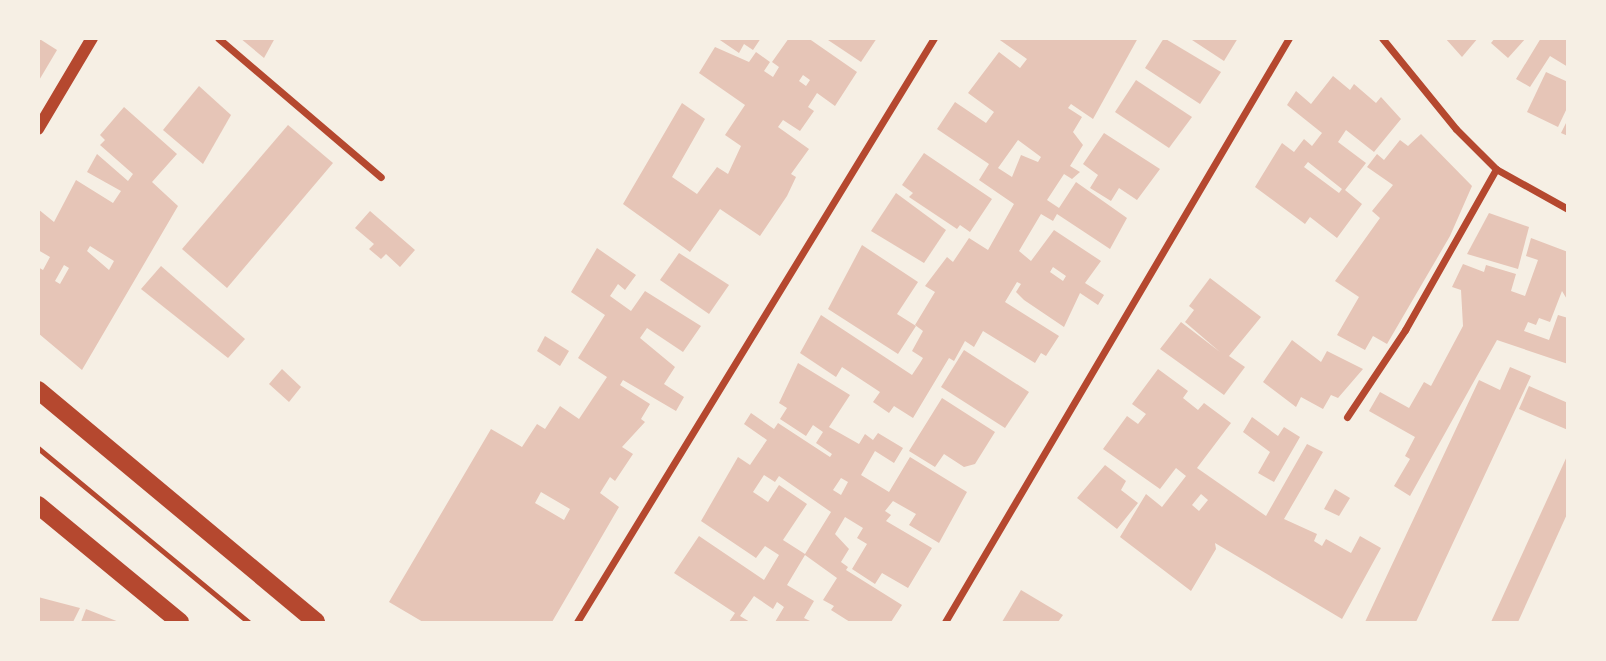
<!DOCTYPE html>
<html>
<head>
<meta charset="utf-8">
<style>
  body { margin:0 }
  #map { position:relative; width:1606px; height:661px; overflow:hidden; background:#f6efe4; font-family:"Space Grotesk",sans-serif }
  div>[style] { position:absolute }
  [style*='--x'] { left:calc(var(--x)*1px); top:calc(var(--y)*1px); width:calc(var(--w)*1px); rotate:calc(var(--a)*1deg) }
  .building>* { inset:0; background:#e6c5b7 }
  .service>* { height:5px; margin:-2.5px; padding:0 2.5px; transform-origin:2.5px; border-radius:2.5px; background:#b5482f }
  .minor>* { height:7px; margin:-3.5px; padding:0 3.5px; transform-origin:3.5px; border-radius:3.5px; background:#b5482f }
  .tertiary>* { height:12px; margin:-6px; padding:0 6px; transform-origin:6px; border-radius:6px; background:#b5482f }
  .primary>* { height:18px; margin:-9px; padding:0 9px; transform-origin:9px; border-radius:9px; background:#b5482f }
  span { translate:-50% -50%; white-space:nowrap; text-align:center; line-height:1.15; -webkit-text-stroke:6px #f6efe4; paint-order:stroke }
  .frame { position:absolute; inset:0; border:40px solid #f6efe4; pointer-events:none }
</style>
</head>
<body>
<div id="map">
  <div class="building">
    <i style="clip-path:polygon(38px 38px,57px 50px,38px 82px)"></i>
    <i style="clip-path:polygon(240px 38px,275px 38px,264px 58px)"></i>
    <i style="clip-path:polygon(717px 38px,761px 38px,753px 50px,744px 44px,739px 53px)"></i>
    <i style="clip-path:polygon(evenodd,789px 38px,808px 38px,857px 72px,835px 106px,817px 93px,808px 107px,814px 111px,800px 131px,783px 120px,778px 127px,809px 149px,791px 174px,796px 177px,787px 196px,760px 236px,720px 209px,690px 252px,623px 204px,682px 103px,705px 119px,672px 177px,697px 194px,717px 167px,728px 174px,741px 146px,725px 135px,745px 105px,699px 73px,715px 47px,749px 62px,756px 52px,770px 62px,764px 71px,773px 77px,779px 67px,772px 62px,789px 38px,803px 75px,810px 80px,806px 86px,799px 81px,803px 75px)"></i>
    <i style="clip-path:polygon(825px 38px,877px 38px,861px 62px)"></i>
    <i style="clip-path:polygon(evenodd,997px 38px,1138px 38px,1093px 119px,1071px 104px,1068px 108px,1082px 117px,1073px 132px,1083px 145px,1070px 166px,1080px 172px,1072px 179px,1064px 174px,1047px 200px,1059px 208px,1076px 182px,1127px 218px,1110px 249px,1057px 214px,1053px 221px,1041px 214px,1019px 251px,1031px 261px,1054px 230px,1101px 261px,1085px 283px,1104px 295px,1098px 305px,1080px 293px,1064px 327px,1024px 300px,1016px 292px,1021px 284px,1017px 282px,1005px 302px,1059px 336px,1046px 356px,1041px 353px,1035px 363px,983px 331px,974px 347px,965px 341px,954px 361px,949px 358px,913px 418px,894px 406px,889px 413px,873px 402px,880px 392px,842px 367px,836px 377px,800px 353px,821px 315px,912px 375px,920px 363px,923px 358px,912px 351px,923px 331px,915px 325px,935px 292px,925px 286px,947px 257px,953px 262px,969px 238px,988px 250px,1014px 204px,979px 180px,989px 164px,937px 129px,955px 102px,986px 123px,994px 112px,968px 93px,999px 52px,1020px 68px,1027px 59px,997px 38px,1018px 140px,1041px 157px,1038px 162px,1021px 155px,1012px 177px,998px 168px,1018px 140px,997px 38px,1053px 267px,1066px 276px,1063px 281px,1050px 272px,1053px 267px)"></i>
    <i style="clip-path:polygon(1164px 38px,1221px 72px,1200px 104px,1145px 68px)"></i>
    <i style="clip-path:polygon(1189px 38px,1238px 38px,1224px 61px)"></i>
    <i style="clip-path:polygon(1445px 38px,1478px 38px,1462px 57px)"></i>
    <i style="clip-path:polygon(1495px 38px,1526px 38px,1508px 58px,1491px 43px)"></i>
    <i style="clip-path:polygon(1541px 38px,1568px 38px,1568px 67px,1550px 56px,1530px 87px,1516px 79px)"></i>
    <i style="clip-path:polygon(1546px 72px,1568px 82px,1568px 106px,1558px 127px,1527px 112px)"></i>
    <i style="clip-path:polygon(evenodd,1333px 76px,1350px 90px,1354px 84px,1376px 103px,1381px 97px,1401px 119px,1374px 152px,1346px 130px,1338px 142px,1366px 163px,1345px 190px,1362px 204px,1337px 238px,1310px 217px,1305px 224px,1255px 187px,1282px 143px,1294px 152px,1304px 139px,1312px 146px,1322px 133px,1287px 105px,1296px 91px,1311px 104px,1333px 76px,1308px 162px,1342px 189px,1339px 193px,1304px 167px,1308px 162px)"></i>
    <i style="clip-path:polygon(1136px 80px,1192px 117px,1169px 148px,1115px 112px)"></i>
    <i style="clip-path:polygon(199px 86px,231px 115px,203px 164px,163px 130px)"></i>
    <i style="clip-path:polygon(evenodd,124px 107px,177px 154px,152px 182px,178px 206px,82px 370px,38px 333px,38px 267px,43px 270px,50px 257px,38px 250px,38px 209px,54px 222px,76px 180px,113px 203px,121px 191px,87px 172px,97px 154px,128px 181px,133px 174px,100px 145px,105px 140px,100px 135px,124px 107px,90px 246px,114px 261px,109px 270px,87px 251px,90px 246px,124px 107px,64px 265px,69px 268px,60px 284px,55px 281px,64px 265px)"></i>
    <i style="clip-path:polygon(1568px 119px,1568px 136px,1561px 133px)"></i>
    <i style="clip-path:polygon(288px 125px,333px 163px,227px 288px,182px 249px)"></i>
    <i style="clip-path:polygon(1104px 133px,1160px 169px,1137px 200px,1119px 188px,1111px 201px,1090px 188px,1098px 175px,1083px 164px)"></i>
    <i style="clip-path:polygon(1421px 134px,1472px 186px,1450px 236px,1387px 344px,1373px 336px,1365px 350px,1337px 335px,1359px 297px,1335px 281px,1380px 218px,1372px 211px,1393px 185px,1367px 167px,1377px 154px,1384px 160px,1400px 140px,1408px 146px)"></i>
    <i style="clip-path:polygon(924px 153px,992px 199px,970px 232px,960px 225px,957px 229px,909px 197px,913px 193px,902px 185px)"></i>
    <i style="clip-path:polygon(896px 193px,946px 230px,924px 263px,871px 231px)"></i>
    <i style="clip-path:polygon(370px 211px,415px 250px,400px 267px,386px 254px,381px 259px,369px 249px,374px 244px,355px 228px)"></i>
    <i style="clip-path:polygon(1489px 213px,1529px 227px,1518px 269px,1467px 254px)"></i>
    <i style="clip-path:polygon(1531px 238px,1568px 252px,1568px 301px,1562px 291px,1550px 322px,1539px 318px,1536px 325px,1528px 322px,1524px 331px,1549px 340px,1558px 315px,1568px 318px,1568px 364px,1497px 340px,1410px 496px,1394px 486px,1410px 459px,1405px 456px,1415px 437px,1369px 411px,1380px 392px,1409px 408px,1424px 382px,1431px 386px,1463px 326px,1461px 290px,1452px 287px,1463px 264px,1484px 272px,1486px 265px,1516px 274px,1511px 291px,1525px 296px,1538px 260px,1526px 256px)"></i>
    <i style="clip-path:polygon(862px 245px,918px 282px,897px 314px,916px 326px,898px 354px,828px 309px)"></i>
    <i style="clip-path:polygon(evenodd,597px 248px,636px 275px,625px 290px,618px 284px,610px 296px,631px 311px,645px 291px,701px 326px,683px 352px,647px 328px,640px 338px,675px 367px,664px 384px,684px 397px,676px 411px,623px 380px,620px 385px,650px 404px,641px 419px,645px 422px,622px 447px,633px 454px,615px 481px,610px 477px,600px 493px,619px 507px,552px 622px,423px 622px,389px 602px,491px 429px,522px 447px,537px 424px,545px 429px,560px 406px,579px 419px,607px 377px,578px 358px,605px 315px,571px 292px,597px 248px,541px 492px,570px 509px,564px 520px,535px 503px,541px 492px)"></i>
    <i style="clip-path:polygon(679px 253px,729px 285px,709px 314px,660px 280px)"></i>
    <i style="clip-path:polygon(161px 266px,245px 339px,228px 358px,141px 289px)"></i>
    <i style="clip-path:polygon(1210px 278px,1261px 317px,1229px 356px,1245px 367px,1224px 395px,1160px 349px,1181px 322px,1220px 352px,1185px 322px,1194px 310px,1189px 306px)"></i>
    <i style="clip-path:polygon(545px 336px,569px 351px,560px 366px,537px 351px)"></i>
    <i style="clip-path:polygon(1292px 340px,1321px 362px,1327px 351px,1363px 369px,1338px 398px,1331px 395px,1323px 409px,1301px 397px,1296px 407px,1263px 382px)"></i>
    <i style="clip-path:polygon(964px 350px,1029px 392px,1005px 428px,941px 387px)"></i>
    <i style="clip-path:polygon(evenodd,798px 363px,850px 395px,829px 427px,859px 444px,865px 434px,873px 440px,878px 433px,903px 448px,894px 463px,875px 451px,861px 475px,889px 492px,910px 457px,967px 492px,939px 543px,909px 525px,916px 514px,893px 501px,885px 511px,891px 515px,886px 521px,932px 548px,908px 588px,882px 573px,875px 584px,852px 569px,867px 544px,857px 538px,863px 528px,845px 517px,835px 534px,849px 549px,841px 562px,848px 567px,846px 570px,902px 605px,891px 622px,850px 622px,831px 610px,834px 606px,823px 600px,837px 578px,805px 555px,787px 585px,814px 601px,804px 618px,812px 622px,775px 622px,784px 607px,777px 602px,773px 609px,754px 596px,740px 616px,750px 622px,729px 622px,735px 613px,674px 573px,699px 536px,764px 580px,779px 555px,765px 546px,756px 558px,701px 521px,738px 457px,750px 465px,767px 440px,744px 424px,751px 413px,774px 429px,778px 423px,830px 457px,832px 454px,816px 443px,823px 432px,813px 425px,806px 436px,780px 419px,787px 408px,779px 403px,798px 363px,764px 475px,775px 482px,779px 476px,831px 512px,805px 554px,783px 540px,807px 504px,779px 485px,768px 502px,753px 492px,764px 475px,798px 363px,841px 478px,848px 482px,841px 495px,833px 490px,841px 478px)"></i>
    <i style="clip-path:polygon(1510px 367px,1531px 376px,1416px 622px,1365px 622px,1479px 380px,1500px 390px)"></i>
    <i style="clip-path:polygon(282px 369px,301px 387px,289px 402px,269px 384px)"></i>
    <i style="clip-path:polygon(evenodd,1158px 369px,1188px 391px,1183px 398px,1198px 410px,1204px 403px,1231px 423px,1197px 468px,1266px 516px,1307px 444px,1323px 452px,1284px 519px,1317px 534px,1314px 541px,1322px 546px,1326px 539px,1351px 553px,1360px 536px,1381px 548px,1342px 619px,1215px 543px,1216px 549px,1191px 591px,1120px 537px,1146px 494px,1162px 507px,1186px 476px,1176px 468px,1160px 489px,1103px 449px,1127px 416px,1138px 424px,1146px 414px,1132px 404px,1158px 369px,1201px 494px,1208px 500px,1199px 511px,1192px 505px,1201px 494px)"></i>
    <i style="clip-path:polygon(1529px 386px,1568px 403px,1568px 430px,1519px 409px)"></i>
    <i style="clip-path:polygon(942px 398px,995px 432px,975px 464px,964px 467px,944px 454px,935px 467px,909px 451px)"></i>
    <i style="clip-path:polygon(1252px 417px,1278px 436px,1284px 427px,1300px 437px,1274px 482px,1258px 473px,1270px 452px,1243px 432px)"></i>
    <i style="clip-path:polygon(1568px 454px,1568px 512px,1518px 622px,1491px 622px)"></i>
    <i style="clip-path:polygon(1105px 465px,1126px 481px,1121px 490px,1138px 503px,1117px 529px,1077px 498px)"></i>
    <i style="clip-path:polygon(1335px 489px,1350px 498px,1339px 516px,1324px 509px)"></i>
    <i style="clip-path:polygon(1021px 590px,1063px 615px,1058px 622px,1002px 622px)"></i>
    <i style="clip-path:polygon(38px 597px,80px 608px,73px 622px,38px 622px)"></i>
    <i style="clip-path:polygon(86px 609px,119px 622px,81px 622px)"></i>
  </div>
  <div class="service">
    <i style="--x:38;--y:448;--w:273;--a:39.6"></i>
  </div>
  <div class="minor">
    <i style="--x:218;--y:38;--w:214;--a:40.5"></i>
    <i style="--x:1382;--y:38;--w:117;--a:50.9"></i>
    <i style="--x:1456;--y:129;--w:57;--a:45"></i>
    <i style="--x:1496;--y:169;--w:82;--a:29.1"></i>
    <i style="--x:1347;--y:417;--w:105;--a:-56.3"></i>
    <i style="--x:1405;--y:330;--w:185;--a:-60.5"></i>
    <i style="--x:577;--y:622;--w:684;--a:-58.56"></i>
    <i style="--x:945;--y:622;--w:678;--a:-59.5"></i>
  </div>
  <div class="tertiary">
    <i style="--x:38;--y:129;--w:106;--a:-59.3"></i>
  </div>
  <div class="primary">
    <i style="--x:38;--y:390;--w:362;--a:39.8"></i>
    <i style="--x:38;--y:505;--w:184;--a:39.5"></i>
  </div>
  <div class="frame"></div>
</div>
</body>
</html>
